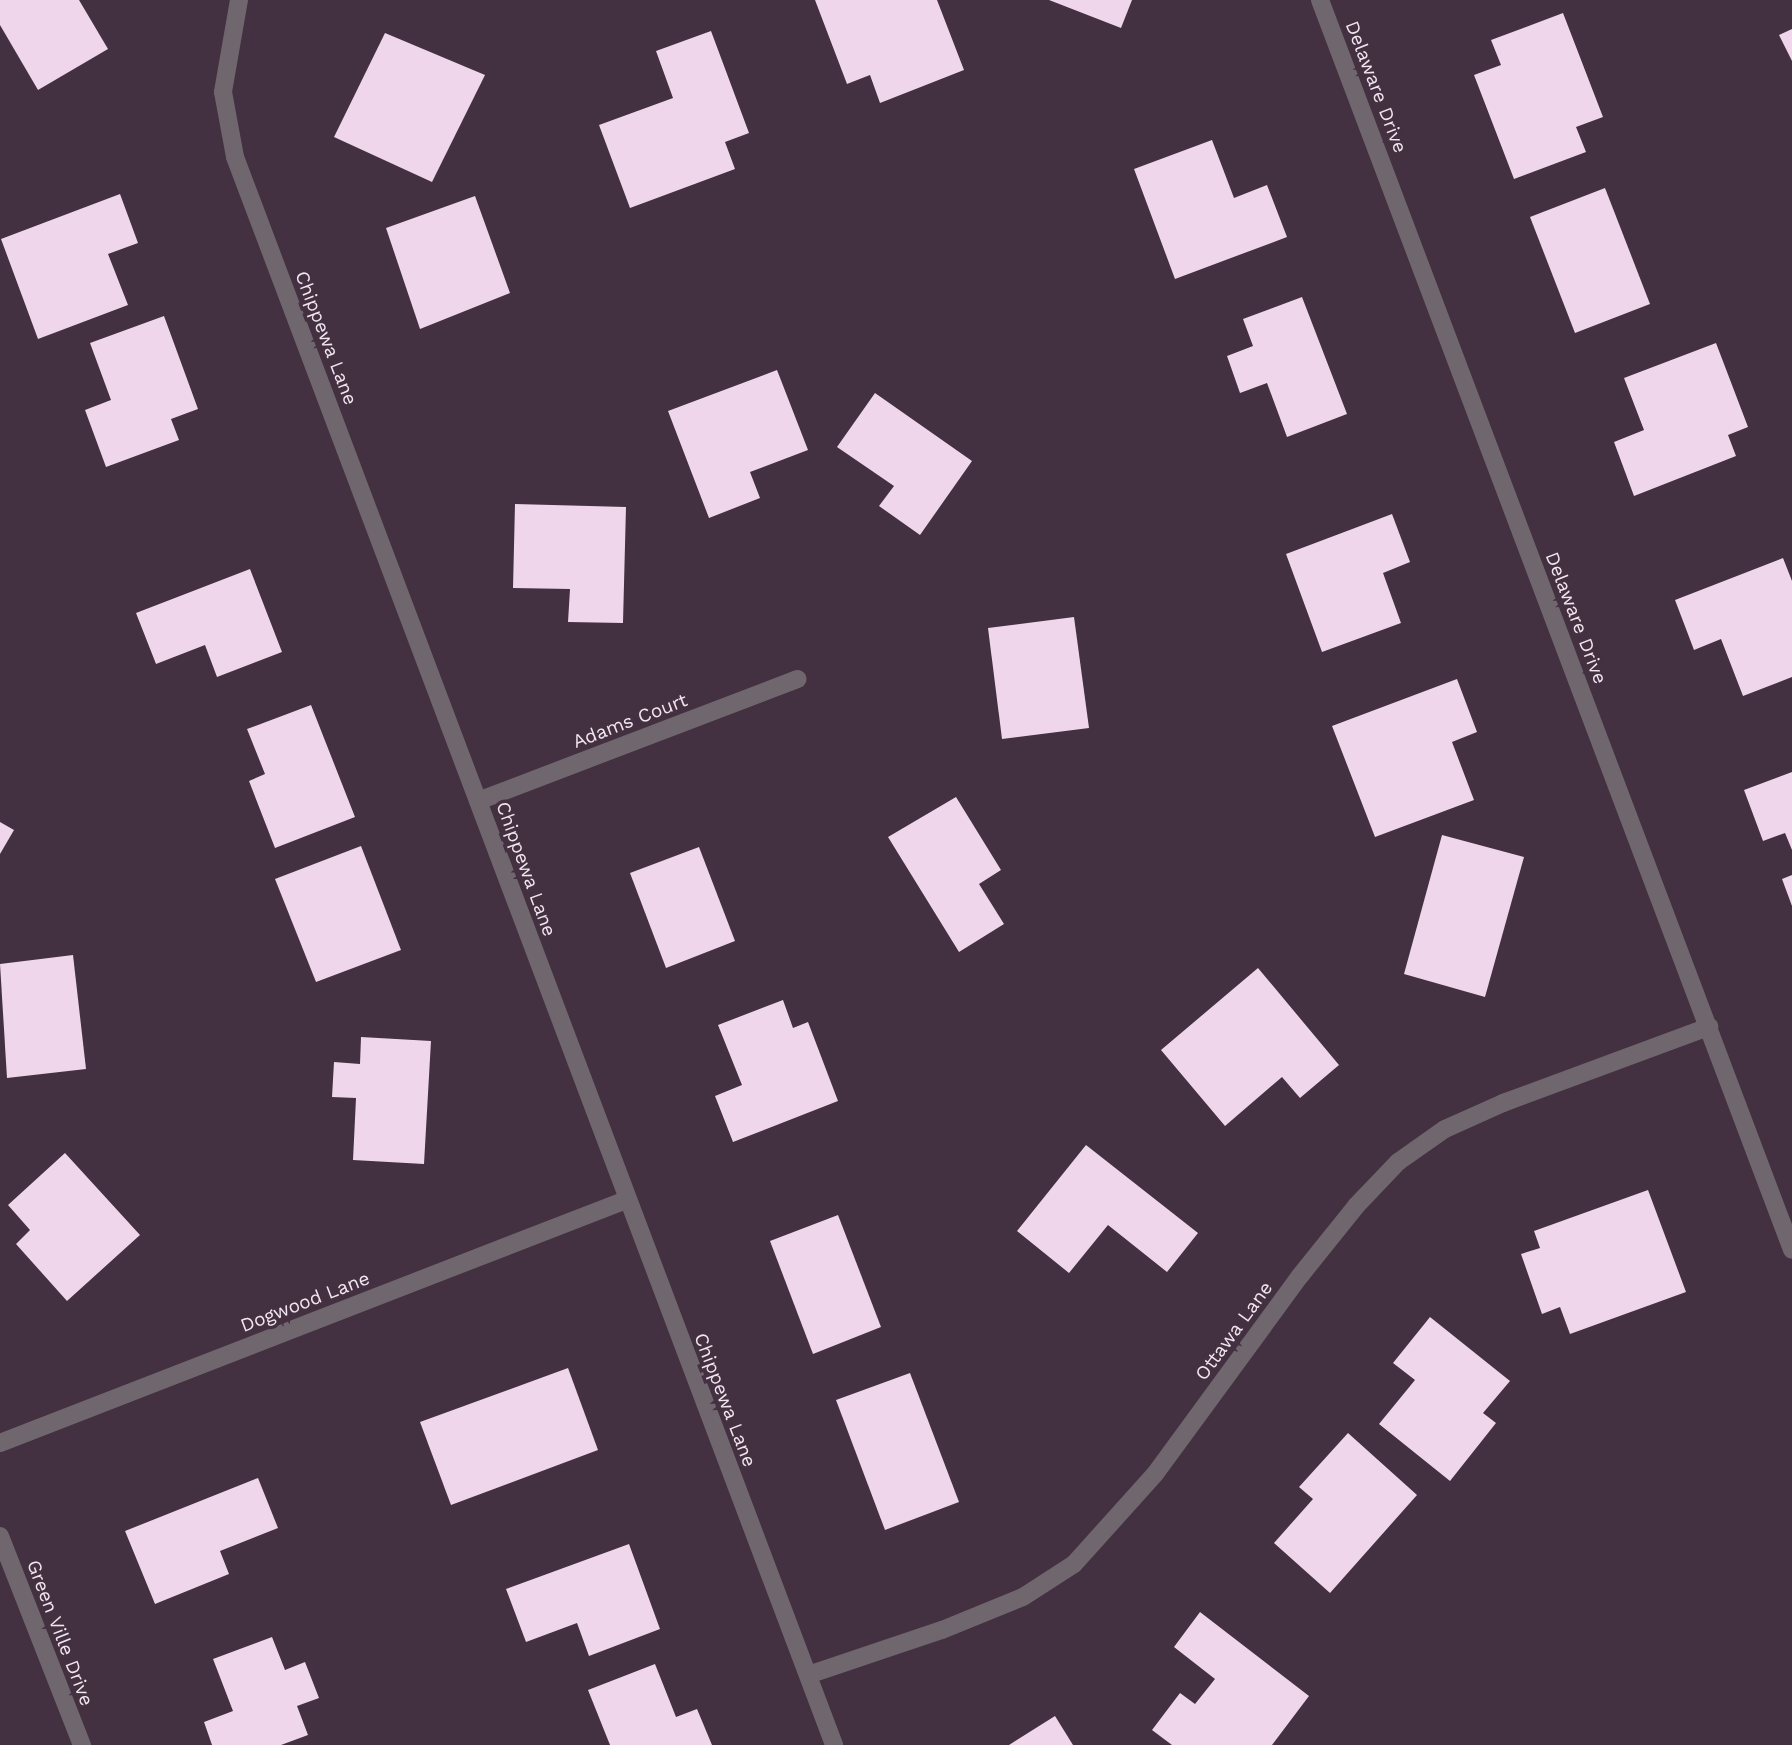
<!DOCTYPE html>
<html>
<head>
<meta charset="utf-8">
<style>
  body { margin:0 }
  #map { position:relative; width:1792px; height:1745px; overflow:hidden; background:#433040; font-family:"Work Sans",sans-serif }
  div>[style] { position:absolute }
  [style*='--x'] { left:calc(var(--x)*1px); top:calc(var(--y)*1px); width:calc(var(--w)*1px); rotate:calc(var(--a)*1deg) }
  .building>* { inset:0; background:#efd6eb }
  .minor>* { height:18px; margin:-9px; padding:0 9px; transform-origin:9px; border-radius:9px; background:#70666e }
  span { translate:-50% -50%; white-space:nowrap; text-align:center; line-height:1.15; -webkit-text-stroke:7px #433040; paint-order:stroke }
  .street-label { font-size:19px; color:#f1e5ef }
</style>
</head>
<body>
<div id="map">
  <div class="building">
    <i style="clip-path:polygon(0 0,79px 0,108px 49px,38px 90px,0 25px)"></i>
    <i style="clip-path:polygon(815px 0,937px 0,964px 70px,880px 103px,870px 75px,847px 84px)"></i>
    <i style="clip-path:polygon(1049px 0,1132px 0,1121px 28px)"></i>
    <i style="clip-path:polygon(1563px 13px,1603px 117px,1576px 127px,1586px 152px,1514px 179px,1474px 75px,1501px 65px,1491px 40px)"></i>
    <i style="clip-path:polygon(1792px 29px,1792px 61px,1779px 35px)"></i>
    <i style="clip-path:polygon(711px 31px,749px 133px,725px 142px,735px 169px,630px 208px,599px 125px,673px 98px,656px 51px)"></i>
    <i style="clip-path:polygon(385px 33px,485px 75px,432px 182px,334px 137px)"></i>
    <i style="clip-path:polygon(1212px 140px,1234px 198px,1267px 185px,1287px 237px,1175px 279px,1134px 169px)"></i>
    <i style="clip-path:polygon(1605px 188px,1650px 304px,1575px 333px,1530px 217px)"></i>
    <i style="clip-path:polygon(120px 194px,138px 243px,108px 254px,128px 305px,38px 339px,1px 239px)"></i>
    <i style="clip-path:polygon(475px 196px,510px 293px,420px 329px,386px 228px)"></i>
    <i style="clip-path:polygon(1302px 297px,1347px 414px,1287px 437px,1267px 383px,1240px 393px,1227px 356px,1253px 346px,1243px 319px)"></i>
    <i style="clip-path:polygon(164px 316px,198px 409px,171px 419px,179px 440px,106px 467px,85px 410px,111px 400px,90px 343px)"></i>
    <i style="clip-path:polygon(1716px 343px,1748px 427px,1728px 435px,1736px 456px,1634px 496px,1614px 442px,1644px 430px,1624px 378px)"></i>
    <i style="clip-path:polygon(777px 370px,808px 450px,750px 472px,760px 498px,709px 518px,668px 411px)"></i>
    <i style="clip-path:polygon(875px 393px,972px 461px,920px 535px,879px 506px,894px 486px,837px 447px)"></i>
    <i style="clip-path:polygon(515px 504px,626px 507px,623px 623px,568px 622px,570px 589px,513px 588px)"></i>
    <i style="clip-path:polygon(1392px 514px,1410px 562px,1383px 573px,1401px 623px,1322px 652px,1286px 554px)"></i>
    <i style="clip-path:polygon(1783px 558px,1792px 581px,1792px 677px,1743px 696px,1721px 639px,1694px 650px,1675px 600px)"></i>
    <i style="clip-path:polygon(250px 569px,282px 652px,217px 677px,205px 645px,156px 664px,136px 613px)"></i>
    <i style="clip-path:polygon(1074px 617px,1089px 728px,1002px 739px,988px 628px)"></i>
    <i style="clip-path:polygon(1457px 679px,1477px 732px,1452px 742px,1474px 800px,1375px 837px,1332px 726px)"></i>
    <i style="clip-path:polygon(311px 705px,355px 817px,275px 848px,249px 781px,265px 774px,247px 729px)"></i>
    <i style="clip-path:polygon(1792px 772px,1792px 850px,1785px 833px,1763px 841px,1744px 790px)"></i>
    <i style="clip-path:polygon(956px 797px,1001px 870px,979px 884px,1004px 924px,959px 952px,888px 837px)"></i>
    <i style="clip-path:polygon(0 822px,14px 830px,0 854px)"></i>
    <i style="clip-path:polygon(1442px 835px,1524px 857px,1485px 997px,1404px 974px)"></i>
    <i style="clip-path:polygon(361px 846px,401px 950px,316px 982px,275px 879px)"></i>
    <i style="clip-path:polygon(699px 847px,735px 941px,666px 968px,630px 873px)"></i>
    <i style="clip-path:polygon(1792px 875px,1792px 906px,1782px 879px)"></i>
    <i style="clip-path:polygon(73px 955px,86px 1069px,7px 1078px,0 964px)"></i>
    <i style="clip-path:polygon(1258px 968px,1339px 1065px,1300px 1098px,1282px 1077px,1225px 1126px,1161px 1050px)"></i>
    <i style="clip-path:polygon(783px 1000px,793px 1028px,808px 1022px,838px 1101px,733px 1142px,715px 1096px,742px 1085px,718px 1025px)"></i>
    <i style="clip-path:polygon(361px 1037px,431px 1041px,424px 1164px,353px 1160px,356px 1098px,332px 1097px,334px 1062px,360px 1064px)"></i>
    <i style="clip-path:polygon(1086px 1145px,1198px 1233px,1167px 1272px,1108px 1225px,1069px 1273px,1017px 1231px)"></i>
    <i style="clip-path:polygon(65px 1153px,140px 1235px,67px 1301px,16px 1244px,30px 1230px,8px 1205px)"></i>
    <i style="clip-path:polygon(1648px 1190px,1686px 1292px,1570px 1334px,1560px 1307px,1542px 1314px,1521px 1254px,1540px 1248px,1534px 1231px)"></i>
    <i style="clip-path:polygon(838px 1215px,881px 1327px,813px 1354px,770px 1241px)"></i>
    <i style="clip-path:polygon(1430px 1317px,1510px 1381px,1483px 1413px,1496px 1423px,1450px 1481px,1379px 1424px,1415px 1380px,1393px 1363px)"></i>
    <i style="clip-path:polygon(568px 1368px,598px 1450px,451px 1505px,420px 1422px)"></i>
    <i style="clip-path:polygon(910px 1373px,959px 1502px,885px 1530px,836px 1400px)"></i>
    <i style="clip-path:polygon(1348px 1433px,1417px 1495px,1330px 1593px,1274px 1543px,1313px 1499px,1299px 1487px)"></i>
    <i style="clip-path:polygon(258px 1478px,278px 1528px,220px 1551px,229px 1574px,155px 1604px,125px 1531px)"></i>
    <i style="clip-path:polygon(629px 1544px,660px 1629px,589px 1656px,577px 1623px,526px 1642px,506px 1589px)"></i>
    <i style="clip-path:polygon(1200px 1612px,1309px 1696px,1272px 1745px,1172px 1745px,1152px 1730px,1180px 1693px,1195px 1704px,1215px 1679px,1174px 1647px)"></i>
    <i style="clip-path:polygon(272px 1637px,285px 1670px,305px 1662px,319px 1698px,297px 1706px,308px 1735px,281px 1745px,212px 1745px,204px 1722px,233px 1711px,213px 1659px)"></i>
    <i style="clip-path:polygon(655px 1664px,676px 1717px,697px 1709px,712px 1745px,610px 1745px,588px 1690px)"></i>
    <i style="clip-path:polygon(1055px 1716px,1073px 1745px,1009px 1745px)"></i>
  </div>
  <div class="minor">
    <i style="--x:239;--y:0;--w:93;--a:99.9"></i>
    <i style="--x:223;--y:92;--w:66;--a:79.5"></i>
    <i style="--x:235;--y:157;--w:1697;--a:69.33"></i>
    <i style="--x:1320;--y:0;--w:1336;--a:69.31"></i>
    <i style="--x:478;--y:801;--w:342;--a:-20.9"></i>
    <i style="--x:0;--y:1443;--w:672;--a:-21.22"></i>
    <i style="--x:0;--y:1536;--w:225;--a:68.6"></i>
    <i style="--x:808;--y:1675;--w:141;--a:-18.6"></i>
    <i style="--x:942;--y:1630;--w:87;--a:-22.2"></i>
    <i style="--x:1023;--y:1597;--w:61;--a:-32.9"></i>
    <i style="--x:1074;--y:1564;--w:121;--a:-48"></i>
    <i style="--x:1155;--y:1474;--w:245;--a:-53.8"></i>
    <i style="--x:1300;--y:1276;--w:90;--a:-51.3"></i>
    <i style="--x:1356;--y:1206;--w:61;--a:-46.3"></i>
    <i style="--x:1398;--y:1162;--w:57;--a:-35.1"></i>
    <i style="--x:1445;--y:1129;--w:64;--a:-24.1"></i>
    <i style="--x:1503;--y:1103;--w:220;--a:-20.3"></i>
  </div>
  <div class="street-label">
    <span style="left:1376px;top:87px;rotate:69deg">Delaware Drive</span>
    <span style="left:326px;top:338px;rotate:69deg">Chippewa Lane</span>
    <span style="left:1576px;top:618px;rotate:69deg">Delaware Drive</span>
    <span style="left:630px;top:721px;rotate:-21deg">Adams Court</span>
    <span style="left:526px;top:869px;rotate:70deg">Chippewa Lane</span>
    <span style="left:305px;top:1302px;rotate:-21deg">Dogwood Lane</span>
    <span style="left:1234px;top:1331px;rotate:-54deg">Ottawa Lane</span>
    <span style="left:725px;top:1400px;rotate:69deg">Chippewa Lane</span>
    <span style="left:60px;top:1633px;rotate:69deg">Green Ville Drive</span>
  </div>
</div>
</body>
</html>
